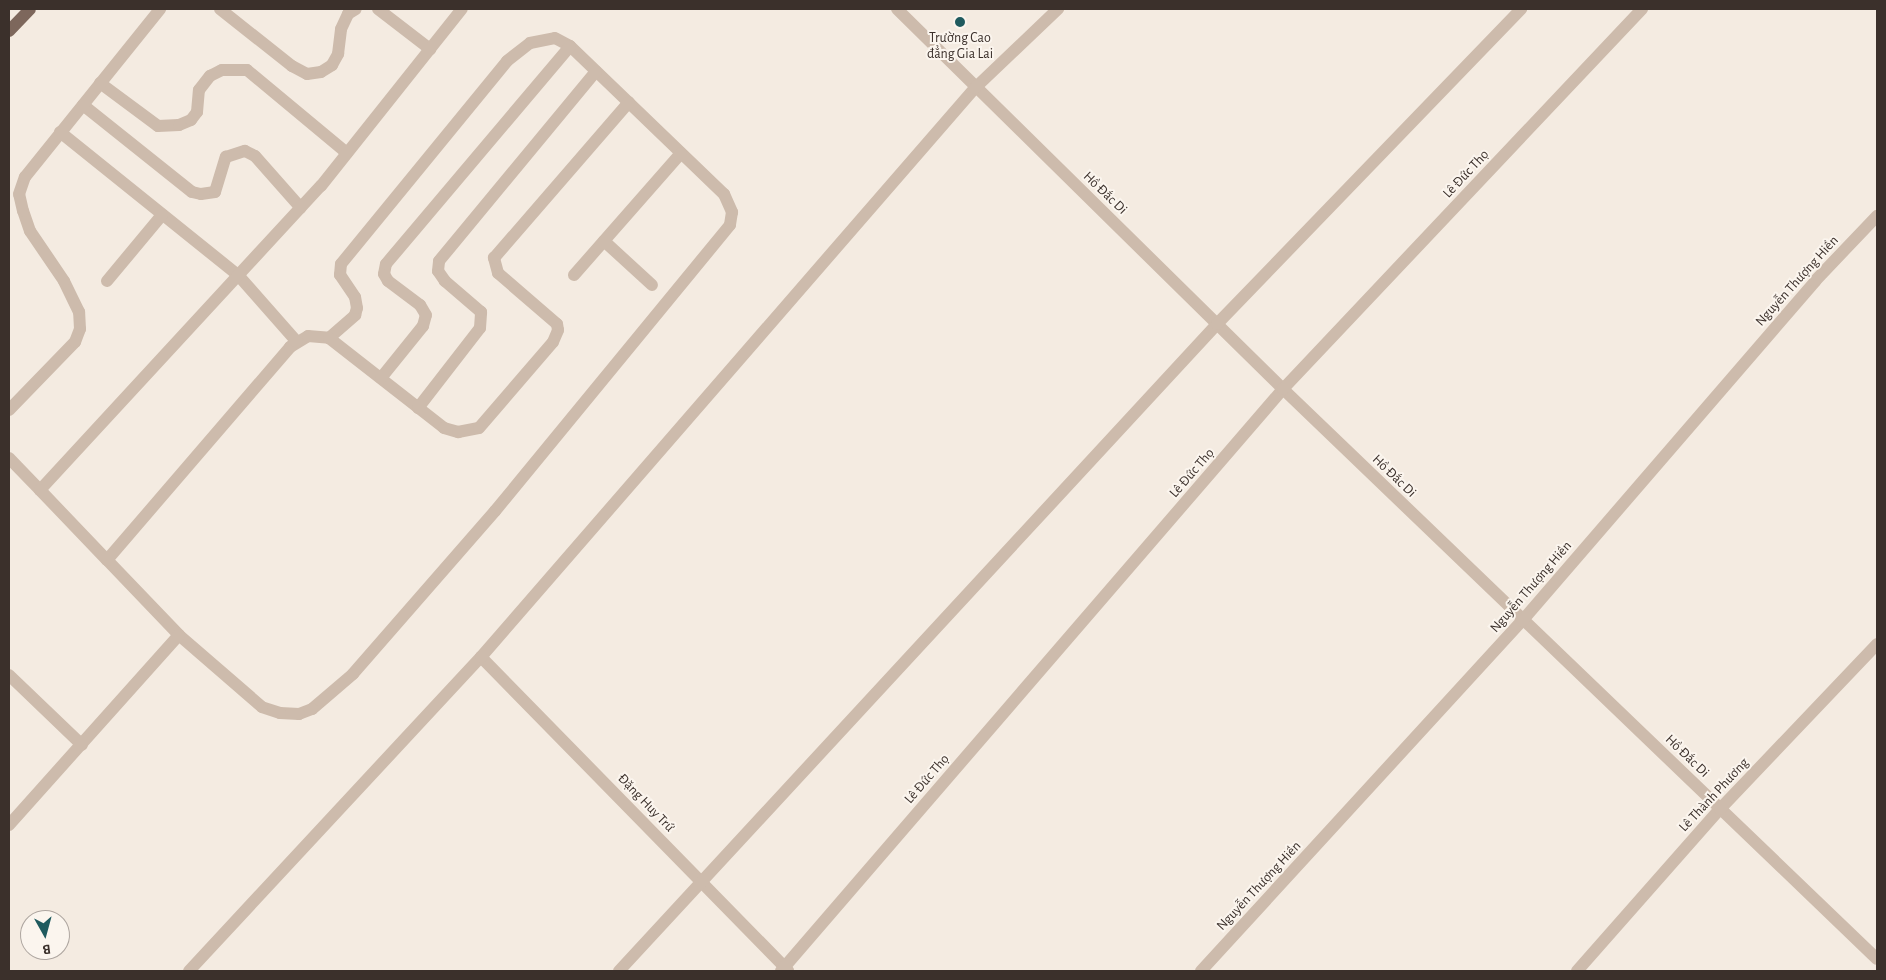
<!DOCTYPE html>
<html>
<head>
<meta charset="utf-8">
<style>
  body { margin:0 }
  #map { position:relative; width:1886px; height:980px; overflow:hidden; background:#f4ebe1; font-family:"Alegreya Sans",sans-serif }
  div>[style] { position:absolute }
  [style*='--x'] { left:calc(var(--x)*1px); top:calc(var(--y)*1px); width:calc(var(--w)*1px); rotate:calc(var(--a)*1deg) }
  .minor>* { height:12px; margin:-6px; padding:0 6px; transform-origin:6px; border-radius:6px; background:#cdbbac }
  .major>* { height:12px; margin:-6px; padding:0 6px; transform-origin:6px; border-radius:6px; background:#7d675c }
  .dots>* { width:14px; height:14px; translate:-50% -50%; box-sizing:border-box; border:2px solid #fbf5ee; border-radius:50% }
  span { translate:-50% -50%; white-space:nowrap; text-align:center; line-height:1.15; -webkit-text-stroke:4px #fbf5ee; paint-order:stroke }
  .poi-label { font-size:14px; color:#3b302b }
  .street-label { font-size:14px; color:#3b302b }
  .frame { position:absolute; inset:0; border:10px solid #3b302b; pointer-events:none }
  .north { position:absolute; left:20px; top:910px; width:50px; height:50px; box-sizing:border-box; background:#fbf5ee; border:1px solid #aea6a0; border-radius:50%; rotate:173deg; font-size:14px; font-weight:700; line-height:20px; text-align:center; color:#3b302b }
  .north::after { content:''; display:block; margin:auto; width:18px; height:22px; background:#1f5a5e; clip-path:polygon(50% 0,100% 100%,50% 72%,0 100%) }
</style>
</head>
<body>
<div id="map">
  <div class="minor">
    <i style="--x:220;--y:9;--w:92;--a:38.4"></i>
    <i style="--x:292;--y:66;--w:17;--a:28"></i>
    <i style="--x:307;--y:74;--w:14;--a:-8"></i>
    <i style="--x:321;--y:72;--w:13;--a:-32"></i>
    <i style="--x:332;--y:65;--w:13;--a:-61"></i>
    <i style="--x:338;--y:54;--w:25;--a:-83"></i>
    <i style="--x:341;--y:29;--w:17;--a:-65"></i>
    <i style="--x:348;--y:14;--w:9;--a:-32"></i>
    <i style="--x:378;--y:9;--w:66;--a:37.6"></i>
    <i style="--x:897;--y:9;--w:542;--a:44.55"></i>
    <i style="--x:1283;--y:389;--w:823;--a:43.82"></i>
    <i style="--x:555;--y:38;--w:17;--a:28"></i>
    <i style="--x:570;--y:46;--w:214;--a:43.9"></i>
    <i style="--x:724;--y:194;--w:20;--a:66"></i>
    <i style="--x:732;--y:212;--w:13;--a:99"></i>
    <i style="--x:730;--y:225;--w:370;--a:129.4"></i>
    <i style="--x:495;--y:511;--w:216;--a:131.1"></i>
    <i style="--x:353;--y:674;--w:54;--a:139.5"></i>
    <i style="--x:312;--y:709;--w:14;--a:159"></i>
    <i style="--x:299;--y:714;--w:19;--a:-177"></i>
    <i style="--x:280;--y:713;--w:19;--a:-162"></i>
    <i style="--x:262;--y:707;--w:110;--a:-139.1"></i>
    <i style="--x:179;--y:635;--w:104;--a:-133.8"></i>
    <i style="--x:107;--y:560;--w:281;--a:-49.3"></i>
    <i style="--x:290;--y:347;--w:21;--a:-31"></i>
    <i style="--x:308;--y:336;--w:21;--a:5"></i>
    <i style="--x:329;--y:338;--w:35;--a:-41"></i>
    <i style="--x:355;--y:315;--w:7;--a:-74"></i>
    <i style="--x:357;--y:308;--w:11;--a:-100"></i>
    <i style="--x:355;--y:297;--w:27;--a:-124"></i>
    <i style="--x:340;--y:275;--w:11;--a:-85"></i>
    <i style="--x:341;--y:264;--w:262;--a:-50.7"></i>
    <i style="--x:507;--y:61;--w:29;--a:-38"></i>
    <i style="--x:530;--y:43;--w:25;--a:-11"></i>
    <i style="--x:100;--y:83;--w:72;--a:36.6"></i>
    <i style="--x:158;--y:126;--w:21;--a:-3"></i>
    <i style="--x:179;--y:125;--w:13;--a:-23"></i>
    <i style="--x:191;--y:120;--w:10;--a:-53"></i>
    <i style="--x:197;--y:112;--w:22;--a:-85"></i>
    <i style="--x:199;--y:90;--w:18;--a:-52"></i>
    <i style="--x:210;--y:76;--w:13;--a:-27"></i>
    <i style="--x:222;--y:70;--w:25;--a:0"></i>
    <i style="--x:247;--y:70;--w:130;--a:39.7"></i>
    <i style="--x:83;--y:105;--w:139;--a:38.6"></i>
    <i style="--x:192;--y:192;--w:9;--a:13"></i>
    <i style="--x:201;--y:194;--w:14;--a:-8"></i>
    <i style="--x:215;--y:192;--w:37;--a:-73"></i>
    <i style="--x:226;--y:157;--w:20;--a:-18"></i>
    <i style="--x:245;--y:151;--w:11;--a:27"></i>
    <i style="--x:255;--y:156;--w:69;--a:48.5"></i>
    <i style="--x:60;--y:132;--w:228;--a:38.8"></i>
    <i style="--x:238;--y:275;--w:89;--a:48.6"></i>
    <i style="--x:604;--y:241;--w:65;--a:42.5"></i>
    <i style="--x:574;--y:275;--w:162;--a:-48.7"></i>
    <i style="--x:107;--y:281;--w:86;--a:-50.2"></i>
    <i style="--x:329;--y:338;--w:146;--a:38"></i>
    <i style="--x:444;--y:428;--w:15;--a:16"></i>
    <i style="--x:458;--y:432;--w:21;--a:-11"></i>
    <i style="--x:479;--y:428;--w:113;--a:-49.3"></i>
    <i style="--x:553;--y:342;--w:13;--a:-67"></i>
    <i style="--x:558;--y:330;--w:6;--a:-99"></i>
    <i style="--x:557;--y:324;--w:78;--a:-139.2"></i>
    <i style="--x:498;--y:273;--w:16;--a:-105"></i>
    <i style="--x:494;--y:258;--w:206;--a:-49.1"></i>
    <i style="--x:381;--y:378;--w:67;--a:-51.1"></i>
    <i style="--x:423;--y:326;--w:11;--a:-75"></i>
    <i style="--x:426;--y:315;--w:12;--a:-121"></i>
    <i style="--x:420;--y:305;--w:40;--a:-143"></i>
    <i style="--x:388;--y:281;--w:8;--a:-120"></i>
    <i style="--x:384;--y:274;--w:10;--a:-79"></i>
    <i style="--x:386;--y:264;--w:285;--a:-49.8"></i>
    <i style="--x:418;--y:408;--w:101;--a:-52.2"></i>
    <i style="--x:480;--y:328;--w:16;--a:-86"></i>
    <i style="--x:481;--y:312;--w:48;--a:-139.3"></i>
    <i style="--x:445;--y:281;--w:12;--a:-125"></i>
    <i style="--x:438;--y:271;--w:10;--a:-84"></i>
    <i style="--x:439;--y:261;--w:246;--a:-50.4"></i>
    <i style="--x:9;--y:410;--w:95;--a:-45.9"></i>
    <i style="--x:75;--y:342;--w:14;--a:-69"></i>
    <i style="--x:80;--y:329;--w:17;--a:-93"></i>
    <i style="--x:79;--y:312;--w:34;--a:-116"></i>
    <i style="--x:64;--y:281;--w:60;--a:-124.2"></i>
    <i style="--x:30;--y:231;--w:21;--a:-109"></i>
    <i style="--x:23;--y:211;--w:17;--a:-103"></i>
    <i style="--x:19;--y:194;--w:18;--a:-71"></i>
    <i style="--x:25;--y:177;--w:216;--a:-51.2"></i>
    <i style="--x:9;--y:458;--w:45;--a:45.9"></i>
    <i style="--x:40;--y:490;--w:414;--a:-47.3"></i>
    <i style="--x:321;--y:186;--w:226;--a:-51.5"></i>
    <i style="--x:40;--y:490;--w:97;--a:46.3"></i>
    <i style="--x:481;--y:657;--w:439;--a:45.6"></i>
    <i style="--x:9;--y:675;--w:101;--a:43.8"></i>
    <i style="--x:9;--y:825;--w:255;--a:-48.2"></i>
    <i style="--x:189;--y:971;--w:429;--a:-47.1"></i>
    <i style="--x:481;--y:657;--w:754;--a:-49.04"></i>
    <i style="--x:975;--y:88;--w:115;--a:-43.6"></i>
    <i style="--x:619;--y:971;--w:881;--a:-47.25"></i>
    <i style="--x:1217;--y:324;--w:438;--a:-46"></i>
    <i style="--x:781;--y:971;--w:769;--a:-49.22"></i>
    <i style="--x:1283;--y:389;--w:523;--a:-46.63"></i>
    <i style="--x:1201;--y:971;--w:475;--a:-47.5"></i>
    <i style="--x:1522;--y:621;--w:449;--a:-49.2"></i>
    <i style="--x:1815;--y:281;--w:90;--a:-46.4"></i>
    <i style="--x:1577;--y:971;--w:216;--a:-48.6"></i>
    <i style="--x:1720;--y:809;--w:228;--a:-46.4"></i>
  </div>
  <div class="major">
    <i style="--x:9;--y:31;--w:30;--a:-46"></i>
  </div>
  <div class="dots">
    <i style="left:960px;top:22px;background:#1f5a5e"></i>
  </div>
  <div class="poi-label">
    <span style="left:960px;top:46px">Trường Cao<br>đẳng Gia Lai</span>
  </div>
  <div class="street-label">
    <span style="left:1466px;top:174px;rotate:-47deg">Lê Đức Thọ</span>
    <span style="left:1105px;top:193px;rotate:44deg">Hồ Đắc Di</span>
    <span style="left:1797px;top:281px;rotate:-48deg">Nguyễn Thượng Hiền</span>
    <span style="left:1192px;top:473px;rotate:-49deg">Lê Đức Thọ</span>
    <span style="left:1394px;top:476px;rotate:44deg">Hồ Đắc Di</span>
    <span style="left:1531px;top:587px;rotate:-49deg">Nguyễn Thượng Hiền</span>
    <span style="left:1687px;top:756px;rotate:44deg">Hồ Đắc Di</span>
    <span style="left:927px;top:779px;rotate:-49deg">Lê Đức Thọ</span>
    <span style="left:1714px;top:795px;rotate:-47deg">Lê Thành Phương</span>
    <span style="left:646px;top:803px;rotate:46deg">Đặng Huy Trứ</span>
    <span style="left:1259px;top:886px;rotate:-47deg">Nguyễn Thượng Hiền</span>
  </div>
  <div class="frame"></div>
  <div class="north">B</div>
</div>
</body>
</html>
